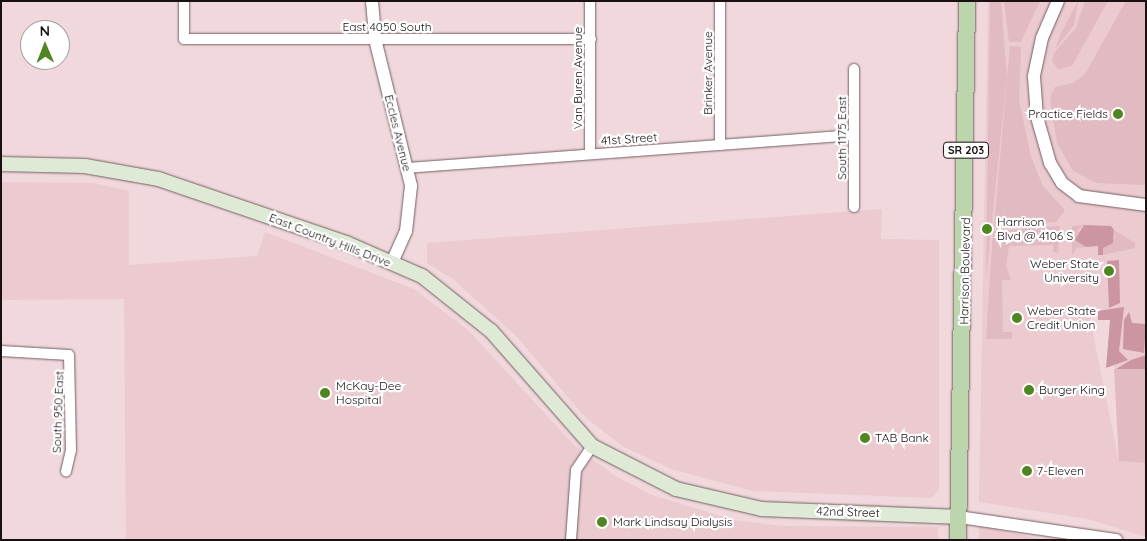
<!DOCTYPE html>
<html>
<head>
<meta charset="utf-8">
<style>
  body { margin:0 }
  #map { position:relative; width:1147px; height:541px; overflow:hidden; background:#f0d8dc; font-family:Quicksand,sans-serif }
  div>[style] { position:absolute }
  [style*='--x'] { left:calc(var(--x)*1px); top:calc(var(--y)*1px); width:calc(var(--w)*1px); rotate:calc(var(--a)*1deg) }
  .built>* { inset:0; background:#ebcad0 }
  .green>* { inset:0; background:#e2bac1 }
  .forest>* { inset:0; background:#cb96a1 }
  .roads { filter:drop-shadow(0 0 1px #745f63) drop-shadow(0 0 1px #745f63) }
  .minor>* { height:10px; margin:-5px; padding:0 5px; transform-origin:5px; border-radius:5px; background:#fff }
  .tertiary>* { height:12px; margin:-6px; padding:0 6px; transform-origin:6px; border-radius:6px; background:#fff }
  .secondary>* { height:14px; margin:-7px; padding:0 7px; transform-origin:7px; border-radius:7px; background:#deead6 }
  .primary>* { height:16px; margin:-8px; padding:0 8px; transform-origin:8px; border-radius:8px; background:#bcd5ad }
  .dots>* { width:14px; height:14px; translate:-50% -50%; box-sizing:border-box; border:2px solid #fff; border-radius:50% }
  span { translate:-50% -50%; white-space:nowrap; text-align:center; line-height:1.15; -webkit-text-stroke:4.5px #fff; paint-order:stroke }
  .shield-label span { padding:1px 4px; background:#fff; border:1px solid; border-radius:4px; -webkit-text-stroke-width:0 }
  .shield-label { font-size:11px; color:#181011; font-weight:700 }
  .street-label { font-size:12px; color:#181011 }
  .poi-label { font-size:12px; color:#181011 }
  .right { translate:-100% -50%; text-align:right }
  .left { translate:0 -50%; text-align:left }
  .frame { position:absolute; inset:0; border:2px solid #181011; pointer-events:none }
  .north { position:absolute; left:20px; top:20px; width:50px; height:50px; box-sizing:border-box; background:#fff; border:1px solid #a39fa0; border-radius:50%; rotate:359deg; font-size:14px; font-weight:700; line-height:20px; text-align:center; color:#181011 }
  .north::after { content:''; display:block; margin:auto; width:18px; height:22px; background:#4f8620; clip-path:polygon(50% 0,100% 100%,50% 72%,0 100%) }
</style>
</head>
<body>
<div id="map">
  <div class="built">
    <i style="clip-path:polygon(evenodd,988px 1px,1146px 1px,1146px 537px,1088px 519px,979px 502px,988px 1px,1112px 313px,1119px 457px,1118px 457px,1089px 314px,1112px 313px)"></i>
    <i style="clip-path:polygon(1px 182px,94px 183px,129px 191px,129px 265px,257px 256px,265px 232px,414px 289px,468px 330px,574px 445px,615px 476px,652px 495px,734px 520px,782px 526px,938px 527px,938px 540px,126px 540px,124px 299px,1px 300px)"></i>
    <i style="clip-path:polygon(882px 209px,881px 239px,939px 240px,939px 489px,932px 498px,753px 491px,671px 469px,624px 447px,586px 418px,517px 337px,453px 279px,427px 263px,427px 243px)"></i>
    <i style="clip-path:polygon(979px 525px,1044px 540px,979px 540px)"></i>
  </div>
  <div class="green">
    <i style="clip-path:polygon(990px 1px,1001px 1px,1007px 77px,986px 277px)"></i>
    <i style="clip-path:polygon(1004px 1px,1040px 1px,1021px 42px,1009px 42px)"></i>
    <i style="clip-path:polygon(1078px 1px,1074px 25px,1055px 49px,1062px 31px)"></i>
    <i style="clip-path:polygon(1085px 1px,1108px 1px,1072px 66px,1058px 69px,1052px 61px,1054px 53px,1076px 28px)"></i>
    <i style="clip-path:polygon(1126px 1px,1146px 1px,1146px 185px,1097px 183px,1073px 171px,1057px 143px,1050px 98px,1055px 87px,1073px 83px,1085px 74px)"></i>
    <i style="clip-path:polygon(1010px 46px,1021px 47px,1019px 100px,1031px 157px,1043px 186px,1065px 210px,1056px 222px,994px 227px)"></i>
    <i style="clip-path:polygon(1084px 225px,1078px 230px,1086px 247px,1077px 248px,1072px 255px,1072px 226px)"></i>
    <i style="clip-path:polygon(1060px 226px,1058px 253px,1053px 252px,1053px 245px,1009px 246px,1006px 266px,1011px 280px,1002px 280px,1003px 332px,1012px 332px,1012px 339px,986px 339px,993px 231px)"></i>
    <i style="clip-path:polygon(1114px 230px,1135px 243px,1135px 248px,1103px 255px,1103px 248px,1115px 238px)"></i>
    <i style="clip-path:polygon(1114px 369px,1146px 369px,1146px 463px,1119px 461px)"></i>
  </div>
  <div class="forest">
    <i style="clip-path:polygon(1084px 225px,1111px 226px,1114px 230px,1113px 243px,1103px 248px,1103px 255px,1098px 255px,1098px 246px,1086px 247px,1075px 240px)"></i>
    <i style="clip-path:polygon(1119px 260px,1120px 303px,1109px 308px,1107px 261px)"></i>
    <i style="clip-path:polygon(1124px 307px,1119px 351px,1128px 360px,1106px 368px,1110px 320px,1098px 320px,1098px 311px)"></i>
    <i style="clip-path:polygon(1129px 312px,1132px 323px,1146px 324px,1144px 353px,1123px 349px,1124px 320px)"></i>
    <i style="clip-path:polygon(1146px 355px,1146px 369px,1116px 369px,1131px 360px)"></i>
  </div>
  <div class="roads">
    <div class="minor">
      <i style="--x:184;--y:1;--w:38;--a:90"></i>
      <i style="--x:184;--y:39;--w:407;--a:0"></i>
      <i style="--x:720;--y:1;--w:144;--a:90"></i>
      <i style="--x:590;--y:154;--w:153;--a:-90"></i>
      <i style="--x:406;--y:168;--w:449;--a:-4.2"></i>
      <i style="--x:854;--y:207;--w:138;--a:-90"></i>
      <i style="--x:1;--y:351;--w:68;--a:3.4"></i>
      <i style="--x:69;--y:355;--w:95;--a:88.8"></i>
      <i style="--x:71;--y:450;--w:22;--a:103"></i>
      <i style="--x:571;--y:540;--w:70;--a:-85.9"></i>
      <i style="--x:576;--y:470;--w:29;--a:-56"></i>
    </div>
    <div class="tertiary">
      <i style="--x:372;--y:1;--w:38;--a:85"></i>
      <i style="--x:375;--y:39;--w:151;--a:76.2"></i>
      <i style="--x:411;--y:186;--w:45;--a:96.3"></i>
      <i style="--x:406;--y:231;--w:35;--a:114"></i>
      <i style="--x:1058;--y:1;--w:40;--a:113.4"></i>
      <i style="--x:1042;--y:38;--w:40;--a:102"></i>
      <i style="--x:1034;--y:77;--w:40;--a:85.7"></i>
      <i style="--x:1037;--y:117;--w:48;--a:74.2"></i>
      <i style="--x:1050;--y:163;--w:23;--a:59"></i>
      <i style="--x:1062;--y:183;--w:21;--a:37"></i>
      <i style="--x:1079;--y:196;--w:68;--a:7.7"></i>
      <i style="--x:959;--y:517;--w:159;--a:8.3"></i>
    </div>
    <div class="secondary">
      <i style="--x:1;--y:164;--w:84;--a:1.4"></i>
      <i style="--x:85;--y:166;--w:74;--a:10.1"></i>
      <i style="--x:158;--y:179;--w:199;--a:18.8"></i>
      <i style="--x:346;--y:243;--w:83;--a:23.5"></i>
      <i style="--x:422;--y:276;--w:88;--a:38.6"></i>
      <i style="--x:491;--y:331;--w:153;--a:48.7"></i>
      <i style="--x:592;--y:446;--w:94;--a:27.1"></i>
      <i style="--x:676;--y:489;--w:88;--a:13.1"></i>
      <i style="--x:762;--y:509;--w:197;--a:2.3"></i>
    </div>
    <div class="primary">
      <i style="--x:958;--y:540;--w:539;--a:-89.04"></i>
    </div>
  </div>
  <div class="dots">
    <i style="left:1118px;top:114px;background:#4f8620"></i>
    <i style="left:987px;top:229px;background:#4f8620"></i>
    <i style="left:1109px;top:271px;background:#4f8620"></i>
    <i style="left:1017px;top:318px;background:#4f8620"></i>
    <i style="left:1029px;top:390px;background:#4f8620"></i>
    <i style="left:325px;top:393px;background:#4f8620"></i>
    <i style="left:865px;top:438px;background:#4f8620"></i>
    <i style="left:1027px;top:471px;background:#4f8620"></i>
    <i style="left:602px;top:522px;background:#4f8620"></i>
  </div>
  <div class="shield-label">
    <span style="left:966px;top:150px">SR 203</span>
  </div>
  <div class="street-label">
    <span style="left:387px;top:27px">East 4050 South</span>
    <span style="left:708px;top:73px;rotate:-90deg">Brinker Avenue</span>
    <span style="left:578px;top:78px;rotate:-90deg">Van Buren Avenue</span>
    <span style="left:398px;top:133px;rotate:76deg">Eccles Avenue</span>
    <span style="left:842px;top:138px;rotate:-90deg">South 1175 East</span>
    <span style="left:629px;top:139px;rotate:-4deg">41st Street</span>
    <span style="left:330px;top:240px;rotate:21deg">East Country Hills Drive</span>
    <span style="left:965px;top:271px;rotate:-89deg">Harrison Boulevard</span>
    <span style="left:58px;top:412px;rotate:-88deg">South 950 East</span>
    <span style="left:848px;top:512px;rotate:2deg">42nd Street</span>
  </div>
  <div class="poi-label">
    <span class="right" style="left:1108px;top:114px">Practice Fields</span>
    <span class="left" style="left:997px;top:229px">Harrison<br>Blvd @ 4106 S</span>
    <span class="right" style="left:1099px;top:271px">Weber State<br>University</span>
    <span class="left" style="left:1027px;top:318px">Weber State<br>Credit Union</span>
    <span class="left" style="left:336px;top:393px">McKay-Dee<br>Hospital</span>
    <span class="left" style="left:1039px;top:390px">Burger King</span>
    <span class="left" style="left:875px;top:438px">TAB Bank</span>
    <span class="left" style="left:1037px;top:471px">7-Eleven</span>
    <span class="left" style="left:613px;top:522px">Mark Lindsay Dialysis</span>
  </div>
  <div class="frame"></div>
  <div class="north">N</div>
</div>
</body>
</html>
